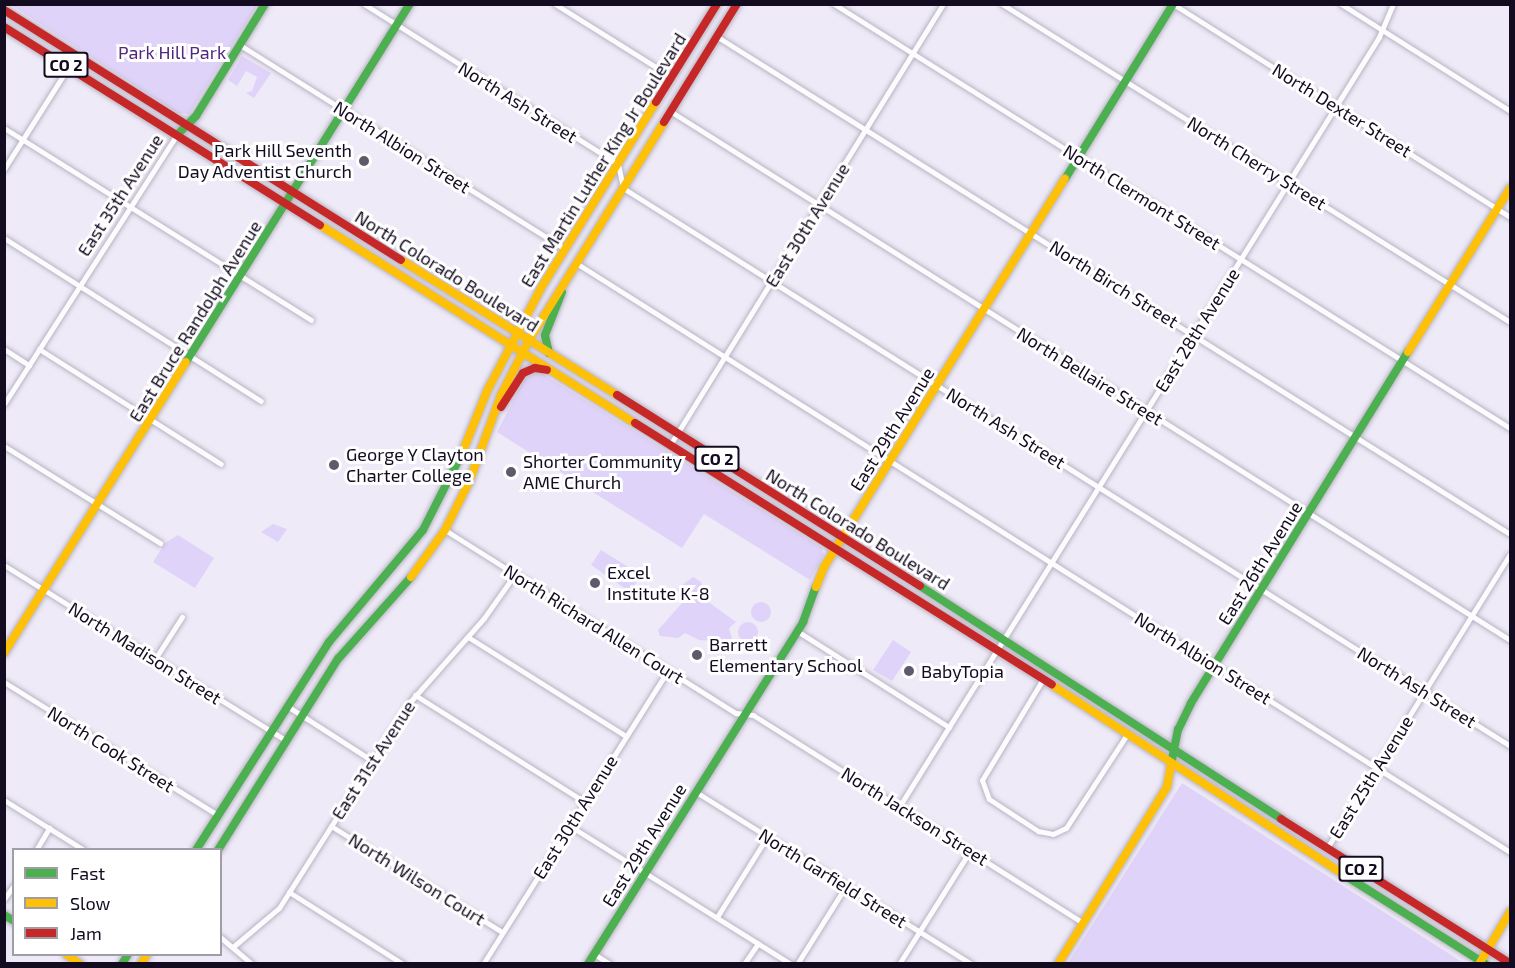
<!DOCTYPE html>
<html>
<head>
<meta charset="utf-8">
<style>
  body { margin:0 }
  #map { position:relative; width:1515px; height:968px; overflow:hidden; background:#eeeaf7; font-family:"Exo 2",sans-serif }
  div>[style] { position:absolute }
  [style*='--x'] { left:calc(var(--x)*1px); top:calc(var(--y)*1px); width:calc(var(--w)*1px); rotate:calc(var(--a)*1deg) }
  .green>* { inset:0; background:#e0d3f9 }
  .round { border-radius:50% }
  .roads { filter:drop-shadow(0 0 2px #b9b3c3) drop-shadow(0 0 2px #b9b3c3) }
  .street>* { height:5px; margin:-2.5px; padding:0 2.5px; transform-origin:2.5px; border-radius:2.5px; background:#fcfcfe }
  .fast>* { height:8px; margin:-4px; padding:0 4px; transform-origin:4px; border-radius:4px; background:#4caf50 }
  .slow>* { height:8px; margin:-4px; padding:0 4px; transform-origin:4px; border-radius:4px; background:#ffc107 }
  .jam>* { height:8px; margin:-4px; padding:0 4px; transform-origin:4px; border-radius:4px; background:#c62828 }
  .dots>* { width:16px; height:16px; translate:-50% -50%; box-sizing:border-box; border:3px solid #fff; border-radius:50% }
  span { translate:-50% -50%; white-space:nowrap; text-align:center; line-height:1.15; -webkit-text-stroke:6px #fff; paint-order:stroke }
  .shield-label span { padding:2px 4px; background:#fff; border:2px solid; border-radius:4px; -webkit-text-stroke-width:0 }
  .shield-label { font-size:16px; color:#130b20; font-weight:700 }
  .park-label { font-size:18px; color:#50287f }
  .street-label { font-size:18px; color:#130b20 }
  .poi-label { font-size:18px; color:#130b20 }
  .right { translate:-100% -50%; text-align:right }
  .left { translate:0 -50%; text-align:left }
  .frame { position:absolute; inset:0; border:6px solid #130b20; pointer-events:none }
  .legend { position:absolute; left:12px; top:848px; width:210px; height:108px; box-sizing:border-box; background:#fff; border:2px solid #a19da6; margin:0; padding:8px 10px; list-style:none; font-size:18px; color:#130b20 }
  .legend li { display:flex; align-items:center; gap:12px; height:30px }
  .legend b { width:30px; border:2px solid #a19da6 }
</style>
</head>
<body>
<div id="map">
  <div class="green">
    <i style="clip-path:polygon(11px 5px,257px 5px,189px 114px,178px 113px)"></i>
    <i style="clip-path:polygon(242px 56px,271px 73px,254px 98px,246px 93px,252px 91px,257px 77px,246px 71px,237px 86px,228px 80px)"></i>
    <i style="clip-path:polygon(538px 371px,822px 548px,824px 555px,810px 580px,704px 514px,682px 548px,497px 432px,524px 380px)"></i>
    <i style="clip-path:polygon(273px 524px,287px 529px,278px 542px,261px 532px)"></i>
    <i style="clip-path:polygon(178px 535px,214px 558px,195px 588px,153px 562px,165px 543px)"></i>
    <i style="clip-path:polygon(601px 550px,641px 575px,630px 592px,591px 565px)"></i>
    <i style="clip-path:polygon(693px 577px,701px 582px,707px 601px,736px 622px,729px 628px,733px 642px,699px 640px,685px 633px,678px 638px,660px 636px,658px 630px,683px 602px,677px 589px)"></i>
    <i class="round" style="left:751px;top:602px;width:20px;height:20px"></i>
    <i class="round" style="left:738px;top:622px;width:20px;height:20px"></i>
    <i style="clip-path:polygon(893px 640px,911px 652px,892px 681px,873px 670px)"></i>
    <i style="clip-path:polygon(712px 642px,726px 643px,728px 652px,710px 652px)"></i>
    <i style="clip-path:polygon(1182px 783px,1462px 962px,1068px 963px)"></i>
  </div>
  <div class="roads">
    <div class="street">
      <i style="--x:364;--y:4;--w:300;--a:32.2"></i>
      <i style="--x:618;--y:164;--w:25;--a:78"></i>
      <i style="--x:623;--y:188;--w:1048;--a:32.17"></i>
      <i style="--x:555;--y:4;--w:138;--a:32"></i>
      <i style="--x:834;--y:4;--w:798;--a:32.1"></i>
      <i style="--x:1002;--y:4;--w:599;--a:32.05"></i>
      <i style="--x:1173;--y:4;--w:399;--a:32.3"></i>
      <i style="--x:1341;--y:4;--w:200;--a:32.3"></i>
      <i style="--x:716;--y:36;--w:937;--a:32.1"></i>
      <i style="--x:240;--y:45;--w:384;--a:32.1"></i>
      <i style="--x:670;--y:111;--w:993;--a:32.2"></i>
      <i style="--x:4;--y:128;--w:362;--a:32"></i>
      <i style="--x:4;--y:169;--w:135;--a:-57.7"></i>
      <i style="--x:4;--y:238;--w:304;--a:32.4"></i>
      <i style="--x:576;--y:263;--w:1104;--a:32.24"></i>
      <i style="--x:4;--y:349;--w:30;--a:33"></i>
      <i style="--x:39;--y:349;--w:215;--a:32.3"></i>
      <i style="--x:4;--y:404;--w:320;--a:-57.3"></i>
      <i style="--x:670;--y:445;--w:519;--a:-58.24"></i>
      <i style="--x:4;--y:446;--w:184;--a:31.9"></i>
      <i style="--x:445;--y:530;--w:344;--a:32.2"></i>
      <i style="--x:736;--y:713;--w:17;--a:7"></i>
      <i style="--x:753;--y:715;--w:390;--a:32.2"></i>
      <i style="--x:4;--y:565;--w:333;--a:31.9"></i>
      <i style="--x:797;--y:631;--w:180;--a:32.3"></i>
      <i style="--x:468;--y:637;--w:186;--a:32.1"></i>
      <i style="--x:155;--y:659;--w:50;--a:-57.3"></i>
      <i style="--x:1043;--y:679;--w:118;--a:121.1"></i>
      <i style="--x:982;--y:780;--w:20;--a:70"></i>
      <i style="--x:989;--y:799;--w:59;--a:33.1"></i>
      <i style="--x:1038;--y:831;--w:15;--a:11"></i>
      <i style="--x:1053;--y:834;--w:14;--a:-25"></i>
      <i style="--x:1066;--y:828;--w:113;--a:-56.9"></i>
      <i style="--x:4;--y:682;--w:252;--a:31.9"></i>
      <i style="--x:415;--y:695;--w:201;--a:32.2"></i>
      <i style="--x:287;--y:706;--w:100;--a:32.7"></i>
      <i style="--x:696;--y:792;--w:324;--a:32"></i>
      <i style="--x:4;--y:800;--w:94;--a:32"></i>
      <i style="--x:899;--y:807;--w:907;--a:-58.06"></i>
      <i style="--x:1379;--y:37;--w:36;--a:-67"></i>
      <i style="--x:331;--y:826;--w:201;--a:31.8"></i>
      <i style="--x:570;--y:826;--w:261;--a:32"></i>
      <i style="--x:1327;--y:848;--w:346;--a:-58.1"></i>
      <i style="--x:36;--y:850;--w:26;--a:-59"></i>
      <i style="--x:289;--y:892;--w:135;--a:32.3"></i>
      <i style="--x:4;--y:899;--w:17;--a:-54"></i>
      <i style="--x:717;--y:917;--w:94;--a:-58"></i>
      <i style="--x:220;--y:937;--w:42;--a:40.2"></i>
      <i style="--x:234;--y:946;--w:59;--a:-40.2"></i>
      <i style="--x:279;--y:908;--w:244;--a:-57.5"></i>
      <i style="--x:410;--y:702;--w:112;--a:-48.6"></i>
      <i style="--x:484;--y:618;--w:54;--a:-54.8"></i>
      <i style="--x:594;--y:954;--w:19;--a:32"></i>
      <i style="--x:483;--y:964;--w:347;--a:-57.8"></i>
      <i style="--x:744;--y:964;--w:25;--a:-56"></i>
      <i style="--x:797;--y:964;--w:92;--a:-57.9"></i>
      <i style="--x:899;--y:964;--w:133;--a:-57.9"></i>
    </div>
    <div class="fast">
      <i style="--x:177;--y:135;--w:27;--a:-45"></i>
      <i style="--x:196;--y:116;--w:132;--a:-58.4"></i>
      <i style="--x:1065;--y:179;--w:206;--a:-58.3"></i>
      <i style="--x:549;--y:353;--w:18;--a:-103"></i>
      <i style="--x:545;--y:335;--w:46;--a:-68.4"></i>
      <i style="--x:186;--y:362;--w:422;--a:-58"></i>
      <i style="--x:920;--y:586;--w:430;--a:32.8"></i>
      <i style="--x:1171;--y:765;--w:36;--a:-79"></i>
      <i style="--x:1178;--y:730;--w:30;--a:-64"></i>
      <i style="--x:1191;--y:703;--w:413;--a:-58.3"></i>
      <i style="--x:196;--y:850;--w:247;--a:-57.4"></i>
      <i style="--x:329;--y:642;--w:146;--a:-50"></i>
      <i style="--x:423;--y:530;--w:86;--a:-63.1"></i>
      <i style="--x:218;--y:850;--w:226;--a:-57.9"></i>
      <i style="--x:338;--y:659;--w:110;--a:-48.3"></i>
      <i style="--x:1346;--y:876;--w:165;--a:32.3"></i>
      <i style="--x:4;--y:915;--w:12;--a:31"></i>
      <i style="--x:122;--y:964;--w:12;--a:-59"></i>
      <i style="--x:588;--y:964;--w:404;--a:-57.8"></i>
      <i style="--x:803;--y:622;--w:37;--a:-70"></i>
    </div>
    <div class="slow">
      <i style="--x:320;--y:225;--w:372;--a:32.2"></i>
      <i style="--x:401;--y:260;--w:255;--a:32"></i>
      <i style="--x:1408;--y:352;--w:193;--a:-58.1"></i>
      <i style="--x:462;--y:453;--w:67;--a:-68"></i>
      <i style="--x:487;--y:391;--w:116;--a:-62.3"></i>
      <i style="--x:541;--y:288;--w:219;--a:-58.3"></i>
      <i style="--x:411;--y:577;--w:58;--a:-54.1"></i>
      <i style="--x:445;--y:530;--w:54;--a:-63.4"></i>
      <i style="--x:469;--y:482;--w:93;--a:-69.8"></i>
      <i style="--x:501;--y:395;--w:62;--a:-63"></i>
      <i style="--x:529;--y:340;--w:256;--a:-58.2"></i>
      <i style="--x:816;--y:587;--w:22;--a:-68"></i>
      <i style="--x:824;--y:567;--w:457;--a:-58.2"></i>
      <i style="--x:4;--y:653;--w:343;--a:-58"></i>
      <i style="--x:1052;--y:685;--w:351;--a:33"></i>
      <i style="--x:66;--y:954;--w:17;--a:36"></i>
      <i style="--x:141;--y:964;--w:12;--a:-59"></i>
      <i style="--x:1058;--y:964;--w:208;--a:-58.4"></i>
      <i style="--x:1167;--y:787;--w:22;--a:-80"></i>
      <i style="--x:1479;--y:964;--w:61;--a:-59.2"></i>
    </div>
    <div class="jam">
      <i style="--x:4;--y:10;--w:469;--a:32.2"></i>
      <i style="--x:4;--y:27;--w:373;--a:32.1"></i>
      <i style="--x:656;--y:102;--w:115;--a:-58.1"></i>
      <i style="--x:664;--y:122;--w:139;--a:-58.3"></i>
      <i style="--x:617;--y:395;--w:358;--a:32.2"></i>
      <i style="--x:501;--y:407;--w:40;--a:-57.1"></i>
      <i style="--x:523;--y:373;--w:13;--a:-23"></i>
      <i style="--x:535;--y:368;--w:12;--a:9"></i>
      <i style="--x:635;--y:423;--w:492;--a:32.1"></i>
      <i style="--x:1281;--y:819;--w:271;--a:32.2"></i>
    </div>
  </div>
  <div class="dots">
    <i style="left:364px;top:161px;background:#60596b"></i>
    <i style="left:334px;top:465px;background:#60596b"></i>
    <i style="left:511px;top:472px;background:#60596b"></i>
    <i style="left:595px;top:583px;background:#60596b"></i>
    <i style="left:697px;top:655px;background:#60596b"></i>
    <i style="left:909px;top:671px;background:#60596b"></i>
  </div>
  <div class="shield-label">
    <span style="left:66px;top:65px">CO 2</span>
    <span style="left:717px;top:459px">CO 2</span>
    <span style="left:1361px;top:869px">CO 2</span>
  </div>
  <div class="park-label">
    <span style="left:172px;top:52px">Park Hill Park</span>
  </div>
  <div class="street-label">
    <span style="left:518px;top:102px;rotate:32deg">North Ash Street</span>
    <span style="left:1342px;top:110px;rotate:32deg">North Dexter Street</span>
    <span style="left:402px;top:147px;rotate:32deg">North Albion Street</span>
    <span style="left:603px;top:160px;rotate:-58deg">East Martin Luther King Jr Boulevard</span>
    <span style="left:1257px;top:163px;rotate:32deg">North Cherry Street</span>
    <span style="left:120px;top:195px;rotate:-57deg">East 35th Avenue</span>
    <span style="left:1142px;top:197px;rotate:32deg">North Clermont Street</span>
    <span style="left:807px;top:225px;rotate:-58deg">East 30th Avenue</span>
    <span style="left:447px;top:271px;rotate:32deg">North Colorado Boulevard</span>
    <span style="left:1114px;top:284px;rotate:32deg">North Birch Street</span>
    <span style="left:195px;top:321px;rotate:-58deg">East Bruce Randolph Avenue</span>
    <span style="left:1197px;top:330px;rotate:-58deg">East 28th Avenue</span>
    <span style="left:1090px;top:376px;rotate:32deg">North Bellaire Street</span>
    <span style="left:1006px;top:428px;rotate:32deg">North Ash Street</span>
    <span style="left:892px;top:429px;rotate:-58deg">East 29th Avenue</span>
    <span style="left:858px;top:529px;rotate:32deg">North Colorado Boulevard</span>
    <span style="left:1260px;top:563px;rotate:-58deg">East 26th Avenue</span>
    <span style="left:594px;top:624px;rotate:32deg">North Richard Allen Court</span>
    <span style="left:145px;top:653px;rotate:32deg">North Madison Street</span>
    <span style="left:1203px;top:658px;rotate:32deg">North Albion Street</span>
    <span style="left:1417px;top:687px;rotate:32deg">North Ash Street</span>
    <span style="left:111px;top:749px;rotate:32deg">North Cook Street</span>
    <span style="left:373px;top:760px;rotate:-57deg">East 31st Avenue</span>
    <span style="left:1371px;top:777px;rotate:-58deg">East 25th Avenue</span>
    <span style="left:915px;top:816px;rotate:32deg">North Jackson Street</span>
    <span style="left:575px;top:817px;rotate:-58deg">East 30th Avenue</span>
    <span style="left:644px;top:845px;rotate:-58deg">East 29th Avenue</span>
    <span style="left:833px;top:878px;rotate:32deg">North Garfield Street</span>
    <span style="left:417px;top:879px;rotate:32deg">North Wilson Court</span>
  </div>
  <div class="poi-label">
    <span class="right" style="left:352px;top:161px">Park Hill Seventh<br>Day Adventist Church</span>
    <span class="left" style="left:346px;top:465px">George Y Clayton<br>Charter College</span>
    <span class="left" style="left:523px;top:472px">Shorter Community<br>AME Church</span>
    <span class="left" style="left:607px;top:583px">Excel<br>Institute K-8</span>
    <span class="left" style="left:709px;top:655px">Barrett<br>Elementary School</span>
    <span class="left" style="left:921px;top:671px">BabyTopia</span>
  </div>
  <div class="frame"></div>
  <ul class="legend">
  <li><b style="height:8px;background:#4caf50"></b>Fast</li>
  <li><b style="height:8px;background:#ffc107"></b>Slow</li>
  <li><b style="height:8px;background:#c62828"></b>Jam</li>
  </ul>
</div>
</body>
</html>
